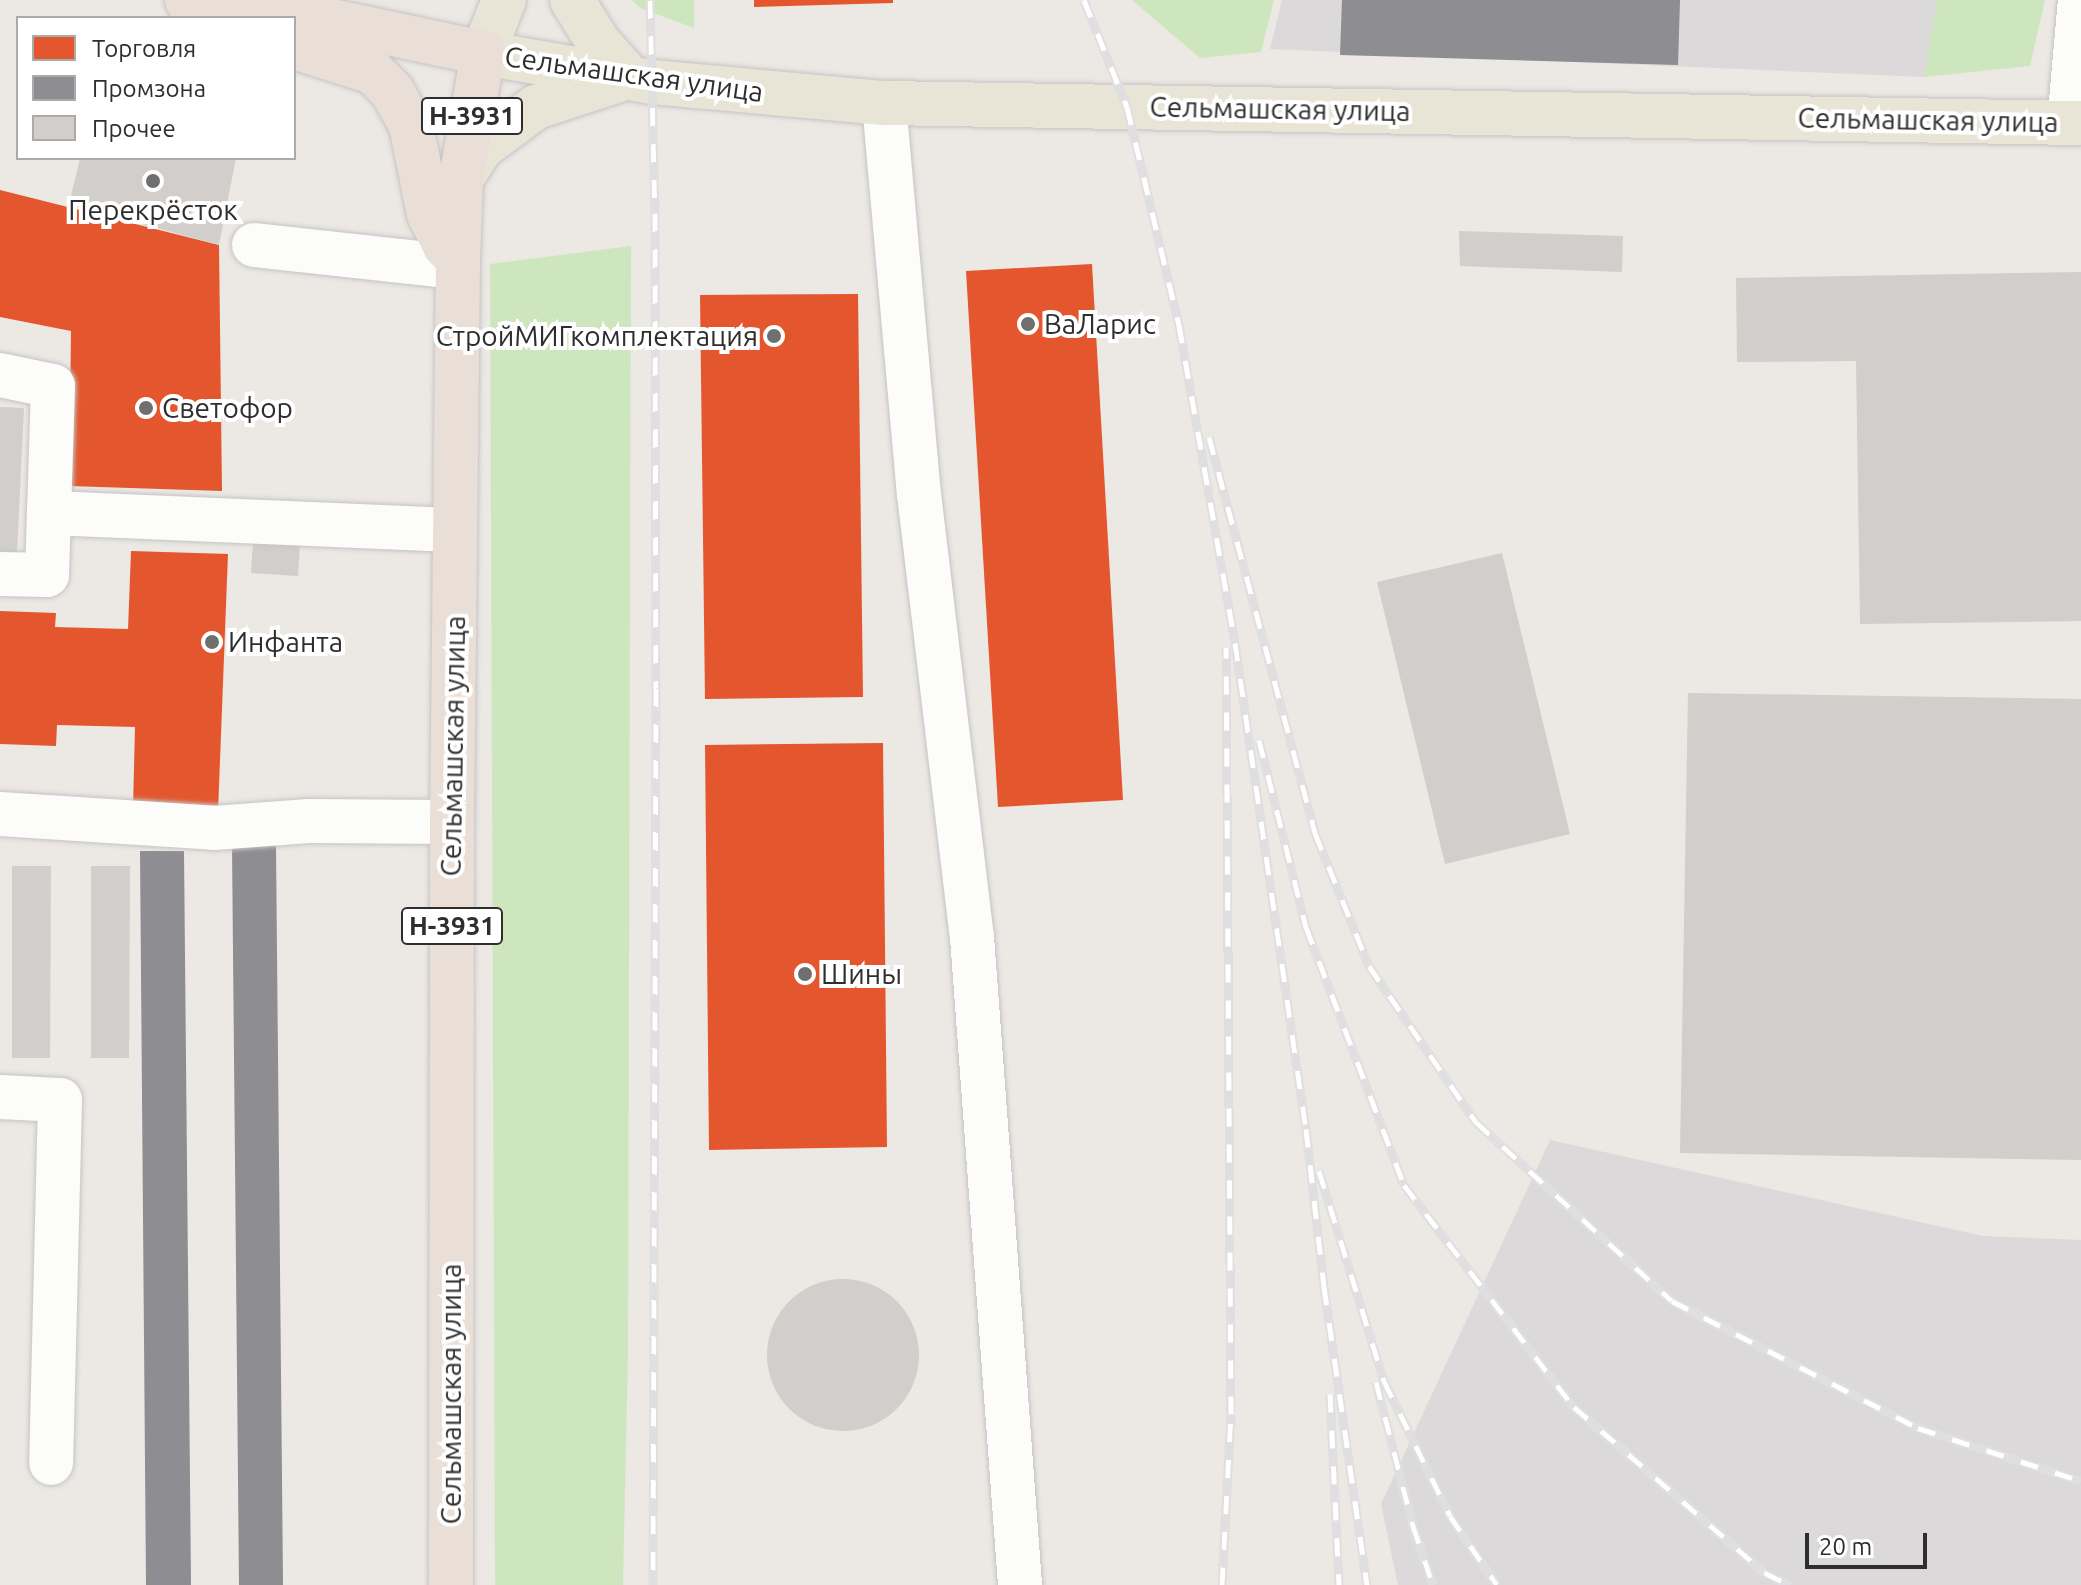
<!DOCTYPE html>
<html>
<head>
<meta charset="utf-8">
<style>
  body { margin:0 }
  #map { position:relative; width:2081px; height:1585px; overflow:hidden; background:#ece8e4; font-family:Ubuntu,sans-serif }
  div>[style] { position:absolute }
  [style*='--x'] { left:calc(var(--x)*1px); top:calc(var(--y)*1px); width:calc(var(--w)*1px); rotate:calc(var(--a)*1deg) }
  .industrial>* { inset:0; background:#dcd9db }
  .green>* { inset:0; background:#cee6be }
  .shops>* { inset:0; background:#e4572e }
  .industry>* { inset:0; background:#8d8d92 }
  .building>* { inset:0; background:#d1cecb }
  .round { border-radius:50% }
  .roads { filter:drop-shadow(0 0 2px #c5c4c5) drop-shadow(0 0 2px #c5c4c5) }
  .minor>* { height:44px; margin:-22px; padding:0 22px; transform-origin:22px; border-radius:22px; background:#fcfcfb }
  .major>* { height:44px; margin:-22px; padding:0 22px; transform-origin:22px; border-radius:22px; background:#e8e4d6 }
  .highway>* { height:44px; margin:-22px; padding:0 22px; transform-origin:22px; border-radius:22px; background:#eadfd6 }
  .rail>* { height:9px; margin-top:-4.5px; transform-origin:0; background:repeating-linear-gradient(90deg,#fff 0 18px,#dfdfe1 0 36px); box-sizing:border-box; border-block:2px solid #dfdfe1 }
  .dots>* { width:22px; height:22px; translate:-50% -50%; box-sizing:border-box; border:4px solid #fff; border-radius:50% }
  span { translate:-50% -50%; white-space:nowrap; text-align:center; line-height:1.15; -webkit-text-stroke:8px #fff; paint-order:stroke }
  .shield-label span { padding:2px 6px; background:#fff; border:2px solid; border-radius:6px; -webkit-text-stroke-width:0 }
  .shield-label { font-size:26px; color:#2e2e2e; font-weight:700 }
  .street-label { font-size:28px; color:#2e2e2e }
  .poi-label { font-size:28px; color:#2e2e2e }
  .left { translate:0 -50%; text-align:left }
  .right { translate:-100% -50%; text-align:right }
  .legend { position:absolute; left:16px; top:16px; width:280px; height:144px; box-sizing:border-box; background:#fff; border:2px solid #ababab; margin:0; padding:10px 14px; list-style:none; font-size:24px; color:#2e2e2e }
  .legend li { display:flex; align-items:center; gap:16px; height:40px }
  .legend b { width:40px; border:2px solid #ababab }
  .scale { position:absolute; left:1805px; top:1533px; width:122px; height:36px; box-sizing:border-box; border:4px solid #2e2e2e; border-top:0; padding-left:10px; font-size:24px; line-height:28px; white-space:nowrap; color:#2e2e2e; -webkit-text-stroke:6px #fff; paint-order:stroke }
</style>
</head>
<body>
<div id="map">
  <div class="industrial">
    <i style="clip-path:polygon(1282px 0,1937px 0,1924px 77px,1270px 49px)"></i>
    <i style="clip-path:polygon(1550px 1140px,1983px 1236px,2081px 1240px,2081px 1585px,1398px 1585px,1381px 1504px)"></i>
  </div>
  <div class="green">
    <i style="clip-path:polygon(632px 0,694px 0,694px 28px,640px 8px)"></i>
    <i style="clip-path:polygon(1132px 0,1274px 0,1261px 52px,1200px 58px)"></i>
    <i style="clip-path:polygon(1937px 0,2045px 0,2030px 66px,1924px 77px)"></i>
    <i style="clip-path:polygon(631px 246px,628px 1354px,623px 1585px,495px 1585px,490px 264px)"></i>
  </div>
  <div class="shops">
    <i style="clip-path:polygon(754px 0,893px 0,893px 3px,754px 7px)"></i>
    <i style="clip-path:polygon(0 190px,219px 245px,222px 491px,69px 486px,71px 331px,0 317px)"></i>
    <i style="clip-path:polygon(1092px 264px,1123px 800px,998px 807px,966px 271px)"></i>
    <i style="clip-path:polygon(858px 294px,863px 697px,705px 699px,700px 295px)"></i>
    <i style="clip-path:polygon(131px 551px,228px 554px,218px 812px,133px 809px,135px 727px,57px 725px,56px 746px,0 744px,0 611px,56px 613px,55px 627px,128px 629px)"></i>
    <i style="clip-path:polygon(883px 743px,887px 1147px,709px 1150px,705px 745px)"></i>
  </div>
  <div class="industry">
    <i style="clip-path:polygon(1342px 0,1680px 0,1678px 65px,1340px 55px)"></i>
    <i style="clip-path:polygon(232px 845px,276px 845px,283px 1585px,239px 1585px)"></i>
    <i style="clip-path:polygon(140px 851px,184px 851px,191px 1585px,146px 1585px)"></i>
  </div>
  <div class="building">
    <i style="clip-path:polygon(80px 158px,236px 158px,219px 245px,69px 204px)"></i>
    <i style="clip-path:polygon(1459px 231px,1623px 236px,1622px 272px,1460px 266px)"></i>
    <i style="clip-path:polygon(2081px 272px,2081px 621px,1860px 624px,1856px 361px,1737px 362px,1736px 278px)"></i>
    <i style="clip-path:polygon(0 407px,24px 408px,17px 553px,0 552px)"></i>
    <i style="clip-path:polygon(253px 541px,300px 544px,298px 576px,251px 573px)"></i>
    <i style="clip-path:polygon(1502px 553px,1570px 834px,1445px 864px,1377px 582px)"></i>
    <i style="clip-path:polygon(1688px 693px,2081px 699px,2081px 1160px,1680px 1153px)"></i>
    <i style="clip-path:polygon(12px 866px,51px 866px,50px 1058px,12px 1058px)"></i>
    <i style="clip-path:polygon(91px 866px,130px 866px,129px 1058px,91px 1058px)"></i>
    <i class="round" style="left:767px;top:1279px;width:152px;height:152px"></i>
  </div>
  <div class="roads">
    <div class="minor">
      <i style="--x:884;--y:103;--w:393;--a:84.9"></i>
      <i style="--x:919;--y:494;--w:446;--a:83.2"></i>
      <i style="--x:972;--y:937;--w:650;--a:85.76"></i>
      <i style="--x:2069;--y:123;--w:123;--a:-84.9"></i>
      <i style="--x:254;--y:245;--w:205;--a:6.2"></i>
      <i style="--x:0;--y:375;--w:54;--a:11.7"></i>
      <i style="--x:53;--y:386;--w:127;--a:91.8"></i>
      <i style="--x:49;--y:513;--w:406;--a:2.4"></i>
      <i style="--x:0;--y:574;--w:47;--a:1.2"></i>
      <i style="--x:47;--y:575;--w:62;--a:-88.2"></i>
      <i style="--x:0;--y:814;--w:214;--a:3.7"></i>
      <i style="--x:214;--y:828;--w:95;--a:-4.2"></i>
      <i style="--x:309;--y:821;--w:143;--a:0.4"></i>
      <i style="--x:0;--y:1097;--w:60;--a:2.9"></i>
      <i style="--x:60;--y:1100;--w:363;--a:91.4"></i>
    </div>
    <div class="major">
      <i style="--x:504;--y:0;--w:57;--a:111.6"></i>
      <i style="--x:483;--y:53;--w:171;--a:9.7"></i>
      <i style="--x:652;--y:82;--w:233;--a:5.2"></i>
      <i style="--x:884;--y:103;--w:1197;--a:0.96"></i>
      <i style="--x:572;--y:0;--w:49;--a:58.2"></i>
      <i style="--x:598;--y:42;--w:47;--a:48.5"></i>
      <i style="--x:461;--y:179;--w:38;--a:-57"></i>
      <i style="--x:482;--y:147;--w:67;--a:-36.5"></i>
      <i style="--x:536;--y:107;--w:87;--a:-18"></i>
    </div>
    <div class="highway">
      <i style="--x:187;--y:0;--w:14;--a:60"></i>
      <i style="--x:194;--y:12;--w:12;--a:31"></i>
      <i style="--x:233;--y:0;--w:256;--a:12"></i>
      <i style="--x:483;--y:53;--w:128;--a:99.9"></i>
      <i style="--x:461;--y:179;--w:80;--a:92.1"></i>
      <i style="--x:458;--y:259;--w:563;--a:90.61"></i>
      <i style="--x:452;--y:822;--w:763;--a:90.08"></i>
      <i style="--x:294;--y:47;--w:83;--a:17.6"></i>
      <i style="--x:373;--y:72;--w:27;--a:45"></i>
      <i style="--x:392;--y:91;--w:39;--a:61"></i>
      <i style="--x:411;--y:125;--w:91;--a:78.6"></i>
      <i style="--x:429;--y:214;--w:36;--a:63"></i>
      <i style="--x:445;--y:246;--w:18;--a:45"></i>
    </div>
  </div>
  <div class="rail">
    <i style="--x:650;--y:0;--w:213;--a:88.7"></i>
    <i style="--x:655;--y:213;--w:475;--a:89.9"></i>
    <i style="--x:656;--y:688;--w:897;--a:90.19"></i>
    <i style="--x:1084;--y:0;--w:115;--a:68.1"></i>
    <i style="--x:1127;--y:107;--w:224;--a:76.6"></i>
    <i style="--x:1179;--y:325;--w:323;--a:80"></i>
    <i style="--x:1235;--y:643;--w:491;--a:81.7"></i>
    <i style="--x:1306;--y:1129;--w:159;--a:83.5"></i>
    <i style="--x:1324;--y:1287;--w:301;--a:81.8"></i>
    <i style="--x:1209;--y:437;--w:410;--a:75"></i>
    <i style="--x:1315;--y:833;--w:144;--a:67.9"></i>
    <i style="--x:1369;--y:966;--w:189;--a:55.6"></i>
    <i style="--x:1476;--y:1122;--w:265;--a:42.4"></i>
    <i style="--x:1672;--y:1301;--w:277;--a:27.3"></i>
    <i style="--x:1918;--y:1428;--w:171;--a:18"></i>
    <i style="--x:1259;--y:740;--w:193;--a:75.9"></i>
    <i style="--x:1306;--y:927;--w:276;--a:69.2"></i>
    <i style="--x:1404;--y:1185;--w:280;--a:52.6"></i>
    <i style="--x:1574;--y:1407;--w:253;--a:41"></i>
    <i style="--x:1765;--y:1573;--w:28;--a:26"></i>
    <i style="--x:1319;--y:1171;--w:220;--a:72.8"></i>
    <i style="--x:1384;--y:1381;--w:150;--a:63.9"></i>
    <i style="--x:1450;--y:1516;--w:83;--a:55.7"></i>
    <i style="--x:1376;--y:1382;--w:149;--a:75.6"></i>
    <i style="--x:1413;--y:1526;--w:62;--a:71.3"></i>
    <i style="--x:1330;--y:1394;--w:191;--a:87.3"></i>
    <i style="--x:1222;--y:1585;--w:171;--a:-87"></i>
    <i style="--x:1231;--y:1414;--w:767;--a:-90.37"></i>
  </div>
  <div class="dots">
    <i style="left:153px;top:181px;background:#706f6e"></i>
    <i style="left:1028px;top:324px;background:#706f6e"></i>
    <i style="left:774px;top:336px;background:#706f6e"></i>
    <i style="left:146px;top:408px;background:#706f6e"></i>
    <i style="left:212px;top:642px;background:#706f6e"></i>
    <i style="left:805px;top:974px;background:#706f6e"></i>
  </div>
  <div class="shield-label">
    <span style="left:472px;top:116px">Н-3931</span>
    <span style="left:452px;top:926px">Н-3931</span>
  </div>
  <div class="street-label">
    <span style="left:634px;top:74px;rotate:8deg">Сельмашская улица</span>
    <span style="left:1280px;top:109px;rotate:1deg">Сельмашская улица</span>
    <span style="left:1928px;top:120px;rotate:1deg">Сельмашская улица</span>
    <span style="left:453px;top:746px;rotate:-89deg">Сельмашская улица</span>
    <span style="left:451px;top:1394px;rotate:-90deg">Сельмашская улица</span>
  </div>
  <div class="poi-label">
    <span style="left:153px;top:210px">Перекрёсток</span>
    <span class="left" style="left:1044px;top:324px">ВаЛарис</span>
    <span class="right" style="left:758px;top:336px">СтройМИГкомплектация</span>
    <span class="left" style="left:162px;top:408px">Светофор</span>
    <span class="left" style="left:228px;top:642px">Инфанта</span>
    <span class="left" style="left:821px;top:974px">Шины</span>
  </div>
  <ul class="legend">
  <li><b style="height:22px;background:#e4572e"></b>Торговля</li>
  <li><b style="height:22px;background:#8d8d92"></b>Промзона</li>
  <li><b style="height:22px;background:#d1cecb"></b>Прочее</li>
  </ul>
  <div class="scale">20 m</div>
</div>
</body>
</html>
